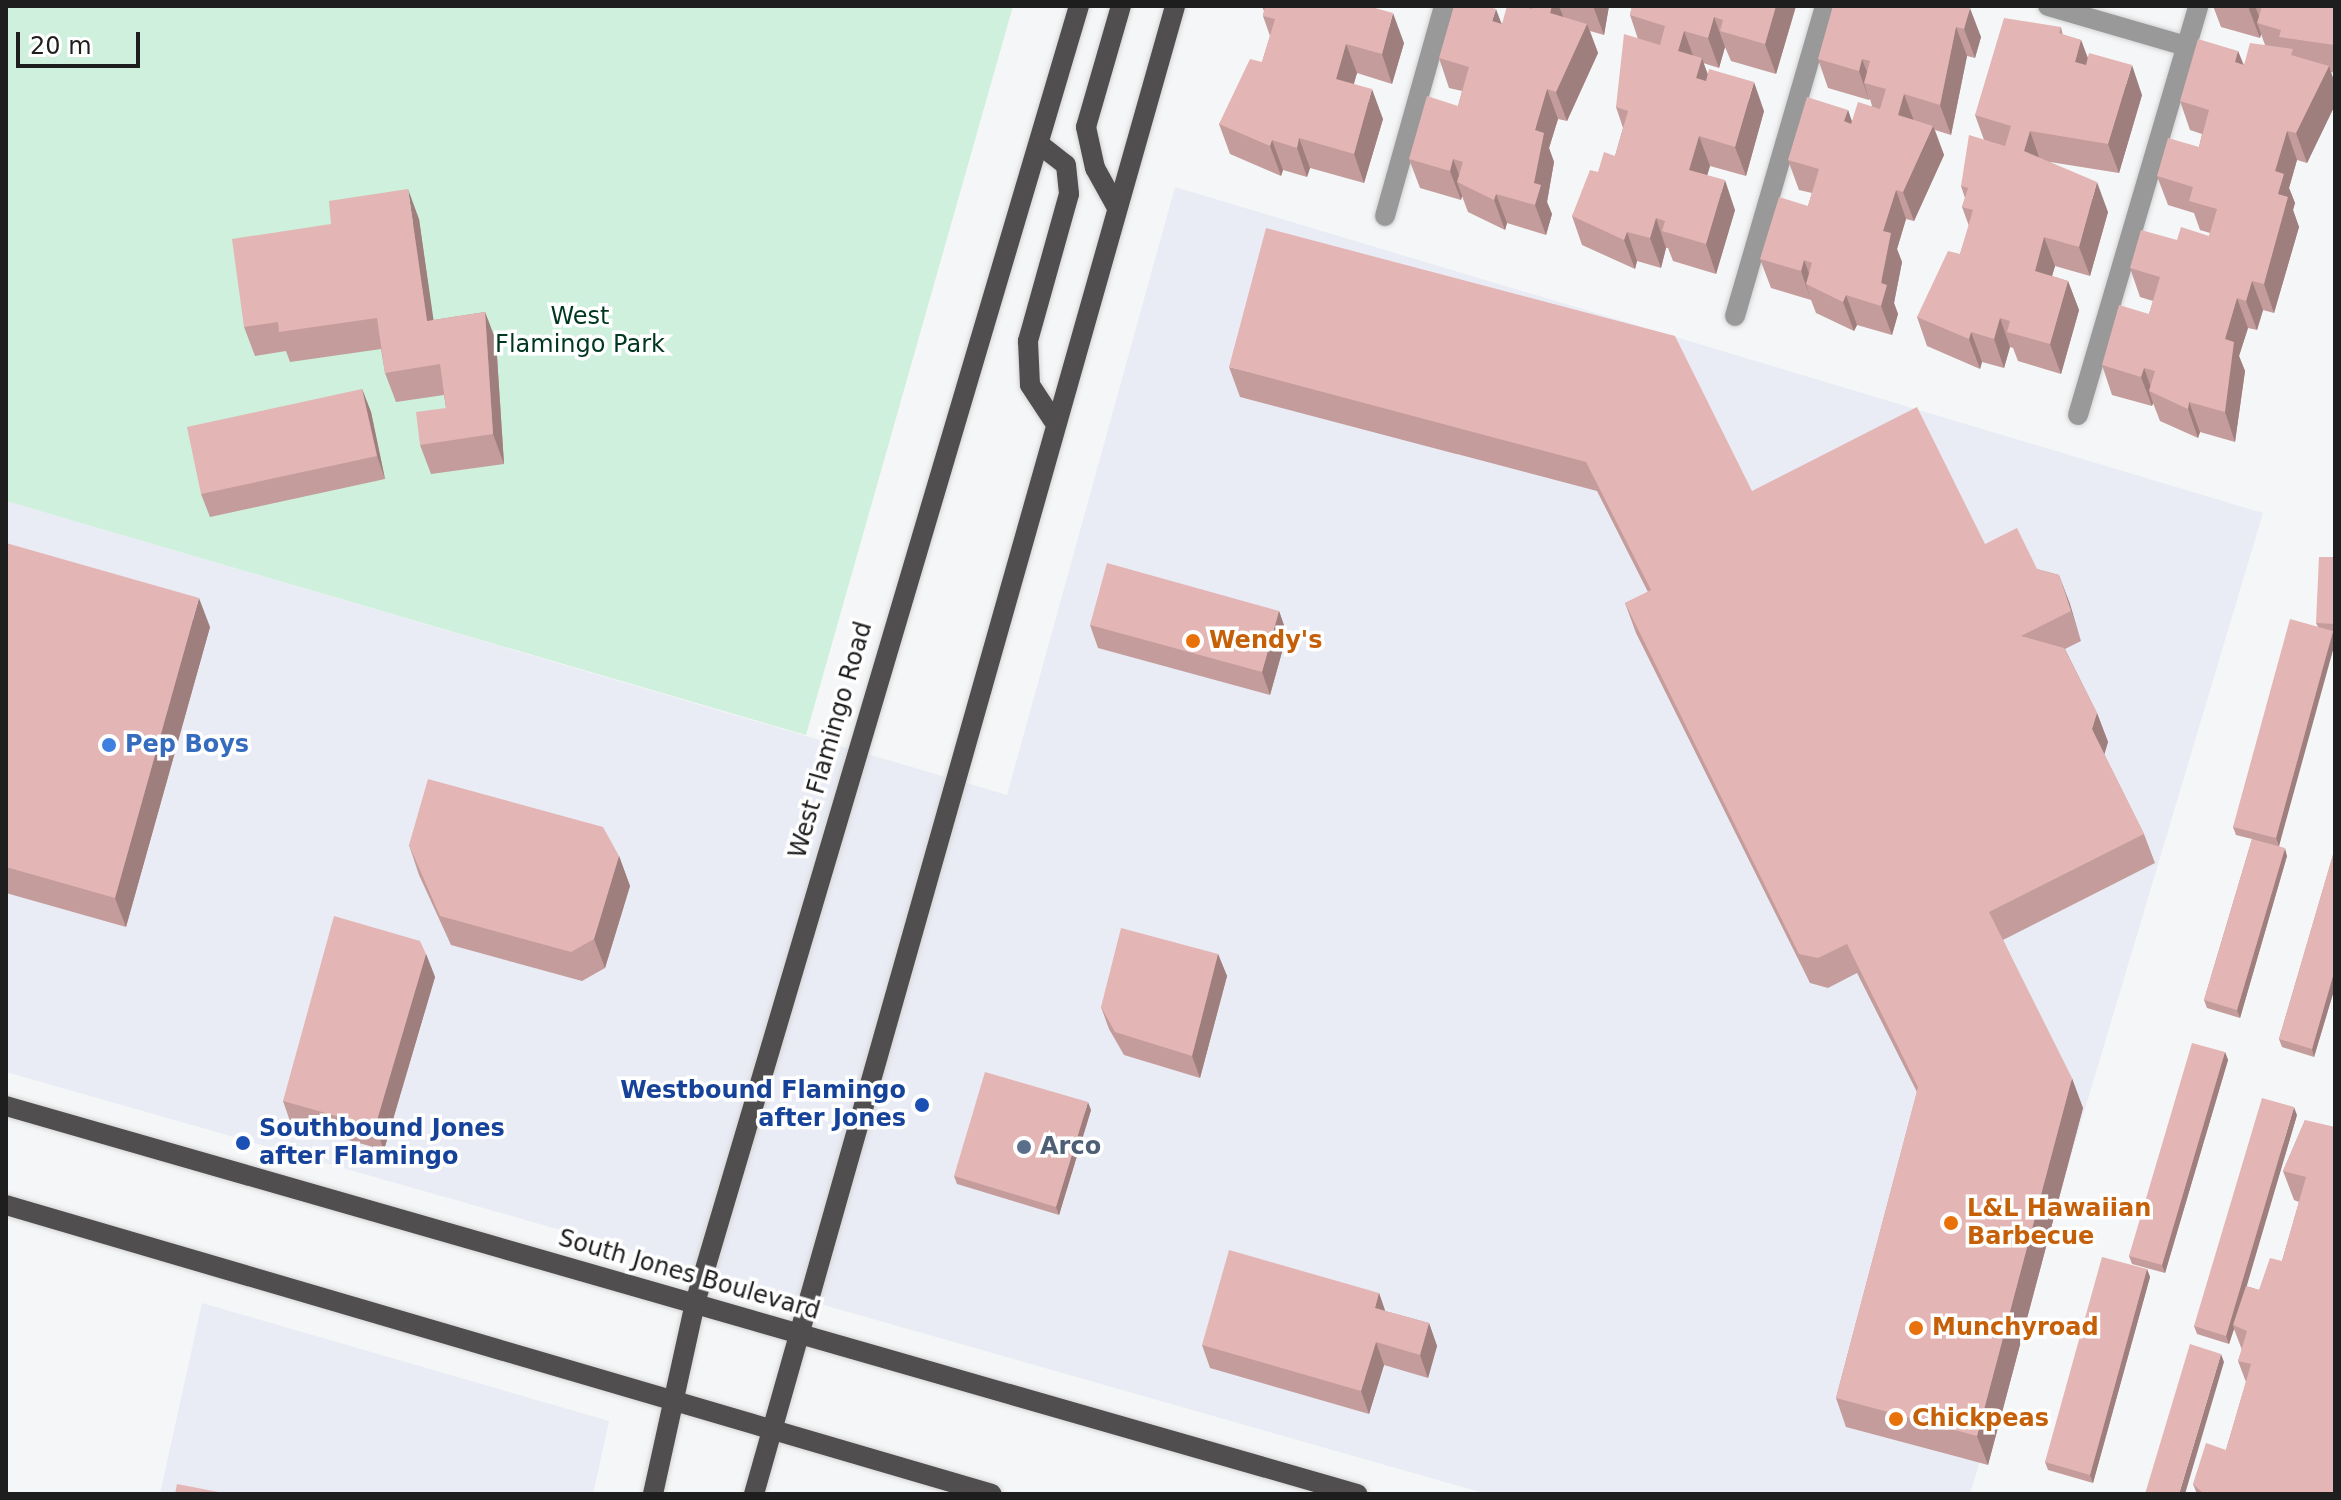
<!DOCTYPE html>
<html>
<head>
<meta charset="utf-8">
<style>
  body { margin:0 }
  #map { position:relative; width:2341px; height:1500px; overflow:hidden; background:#f5f6f7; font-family:"DejaVu Sans",sans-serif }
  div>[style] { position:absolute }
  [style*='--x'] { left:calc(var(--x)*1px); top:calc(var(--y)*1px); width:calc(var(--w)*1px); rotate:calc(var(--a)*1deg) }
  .built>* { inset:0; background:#eaecf5 }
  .green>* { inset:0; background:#cef0dc }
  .roads { filter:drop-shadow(0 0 2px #d3d3d4) drop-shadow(0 0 2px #d3d3d4) }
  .street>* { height:20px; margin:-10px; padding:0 10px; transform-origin:10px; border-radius:10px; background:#9a9999 }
  .primary>* { height:20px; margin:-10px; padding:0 10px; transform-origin:10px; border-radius:10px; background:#504e4e }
  .wall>* { inset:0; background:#c39c9b }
  .shaded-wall>* { inset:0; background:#9f7f7e }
  .building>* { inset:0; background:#e3b5b4 }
  .dots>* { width:22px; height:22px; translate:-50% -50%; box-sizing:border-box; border:4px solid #fff; border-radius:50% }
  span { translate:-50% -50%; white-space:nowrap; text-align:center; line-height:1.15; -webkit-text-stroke:7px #fff; paint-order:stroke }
  .park-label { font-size:24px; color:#013721 }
  .food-label { font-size:24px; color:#c56008; font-weight:700 }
  .left { translate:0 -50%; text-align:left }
  .street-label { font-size:24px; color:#1e1e1e }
  .shop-label { font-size:24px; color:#366cbe; font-weight:700 }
  .transit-label { font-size:24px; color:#164399; font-weight:700 }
  .right { translate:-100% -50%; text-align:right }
  .service-label { font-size:24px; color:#4e5e75; font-weight:700 }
  .frame { position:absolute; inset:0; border:8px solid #1e1e1e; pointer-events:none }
  .scale { position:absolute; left:16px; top:32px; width:124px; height:36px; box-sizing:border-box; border:4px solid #1e1e1e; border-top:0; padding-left:10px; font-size:24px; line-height:28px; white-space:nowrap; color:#1e1e1e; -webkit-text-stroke:6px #fff; paint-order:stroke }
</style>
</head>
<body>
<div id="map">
  <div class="built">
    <i style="clip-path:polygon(1175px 187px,2263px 513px,1970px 1494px,1487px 1494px,6px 1072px,6px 501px,1007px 795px)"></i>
    <i style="clip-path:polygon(202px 1303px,609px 1421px,593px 1494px,160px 1494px)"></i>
  </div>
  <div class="green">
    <i style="clip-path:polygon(6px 6px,1013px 6px,806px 735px,6px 501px)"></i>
  </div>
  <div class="roads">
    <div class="street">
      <i style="--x:2048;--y:6;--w:144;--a:16.2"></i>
      <i style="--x:1385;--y:216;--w:218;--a:-74.3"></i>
      <i style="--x:1735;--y:316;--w:323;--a:-73.8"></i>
      <i style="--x:2078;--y:415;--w:426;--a:-73.6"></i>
    </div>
    <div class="primary">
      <i style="--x:1039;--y:144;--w:34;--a:38"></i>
      <i style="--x:1066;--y:165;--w:29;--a:84"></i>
      <i style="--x:1069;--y:194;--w:153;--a:105.6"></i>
      <i style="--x:1028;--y:341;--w:44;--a:87.4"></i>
      <i style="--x:1030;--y:385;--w:42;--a:56.7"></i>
      <i style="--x:1116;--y:206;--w:43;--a:-118.9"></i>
      <i style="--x:1095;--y:168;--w:42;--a:-102.4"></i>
      <i style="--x:1086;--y:127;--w:126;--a:-73.9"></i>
      <i style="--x:6;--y:1106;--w:1406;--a:16.02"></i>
      <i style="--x:6;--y:1205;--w:1027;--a:16.34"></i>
      <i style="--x:653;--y:1494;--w:196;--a:-77.6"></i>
      <i style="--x:695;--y:1303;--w:1353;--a:-73.51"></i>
      <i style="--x:754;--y:1494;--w:1546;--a:-74.2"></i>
    </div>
  </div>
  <div class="wall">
    <i style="clip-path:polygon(1262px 6px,1368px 6px,1404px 43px,1392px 84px,1357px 73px,1354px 84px,1383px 119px,1364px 183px,1310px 168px,1307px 177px,1283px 170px,1281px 176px,1230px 154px,1219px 124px,1262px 62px,1270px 36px,1263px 16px,1264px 11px)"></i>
    <i style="clip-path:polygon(1523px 6px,1609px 6px,1604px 35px,1590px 31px,1598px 53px,1567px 121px,1558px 119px,1549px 148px,1554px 162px,1547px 202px,1552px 214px,1546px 235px,1507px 223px,1505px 230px,1468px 212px,1462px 196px,1461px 200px,1420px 188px,1409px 159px,1458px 106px,1462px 91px,1449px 88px,1439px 58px,1501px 24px)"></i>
    <i style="clip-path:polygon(1632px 6px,1796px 6px,1776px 74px,1731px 61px,1725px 47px,1719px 68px,1703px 63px,1708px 74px,1764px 111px,1746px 176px,1710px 166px,1707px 175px,1735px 210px,1716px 274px,1673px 261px,1668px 248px,1666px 248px,1661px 268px,1637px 261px,1635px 269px,1582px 245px,1572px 216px,1598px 172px,1615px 156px,1623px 128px,1616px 107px,1638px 39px,1630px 15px)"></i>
    <i style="clip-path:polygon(1833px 6px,1884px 6px,1887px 8px,1965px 6px,1981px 37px,1975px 58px,1967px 56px,1951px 135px,1935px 130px,1944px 155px,1914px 221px,1906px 219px,1897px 249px,1902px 262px,1894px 303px,1898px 314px,1892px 335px,1857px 325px,1854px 331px,1816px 313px,1811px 300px,1771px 288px,1760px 259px,1808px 206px,1812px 193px,1799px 190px,1788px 160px,1848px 110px,1852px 122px,1872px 106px,1870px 99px,1869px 100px,1828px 88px,1818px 59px)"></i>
    <i style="clip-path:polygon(2213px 6px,2335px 6px,2335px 73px,2331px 72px,2335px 84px,2335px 105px,2307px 163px,2297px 160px,2289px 188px,2295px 203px,2293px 210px,2299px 227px,2274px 313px,2263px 310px,2257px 330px,2248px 328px,2239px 356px,2245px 371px,2235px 442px,2200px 432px,2198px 438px,2160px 421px,2153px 403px,2152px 406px,2112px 395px,2102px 365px,2149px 314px,2153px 301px,2140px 297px,2130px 268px,2177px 240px,2209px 236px,2210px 233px,2200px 230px,2194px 213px,2168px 205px,2157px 176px,2199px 147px,2202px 134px,2190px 130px,2180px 101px,2238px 51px,2244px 65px,2265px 45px,2261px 34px,2260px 38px,2221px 27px)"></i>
    <i style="clip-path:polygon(2061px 27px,2063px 35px,2081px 40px,2088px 58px,2142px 95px,2119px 173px,2050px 162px,2108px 212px,2090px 276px,2055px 266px,2052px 276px,2068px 281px,2079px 310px,2061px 374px,2018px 361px,2013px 348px,2010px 347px,2004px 368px,1982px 362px,1980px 369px,1927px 346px,1917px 317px,1960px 254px,1969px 226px,1962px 207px,1965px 198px,1961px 186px,1984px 140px,1975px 115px)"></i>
    <i style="clip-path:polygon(419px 219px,433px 320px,485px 312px,496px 341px,504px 464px,431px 474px,420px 445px,446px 408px,444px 395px,396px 402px,385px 373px,381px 349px,290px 362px,286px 351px,255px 356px,244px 327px)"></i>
    <i style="clip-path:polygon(1229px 367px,1752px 491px,1985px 544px,2037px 569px,2059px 575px,2081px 641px,2065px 649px,2097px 713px,2108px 742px,2104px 754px,2144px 834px,2155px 863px,2003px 940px,2083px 1108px,1988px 1465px,1846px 1427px,1836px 1398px,1917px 1092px,1857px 973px,1828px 988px,1810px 983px,1636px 633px,1625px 603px,1648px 592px,1597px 491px,1240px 397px)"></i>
    <i style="clip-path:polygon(362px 389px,371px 412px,385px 479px,210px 517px,201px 494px)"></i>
    <i style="clip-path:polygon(6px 543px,210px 627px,126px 927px,6px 893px)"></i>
    <i style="clip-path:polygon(2335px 557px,2335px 632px,2333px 631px,2279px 846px,2287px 856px,2240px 1018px,2207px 1008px,2204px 1000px,2252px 839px,2236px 835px,2233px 827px,2318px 627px,2316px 623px)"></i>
    <i style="clip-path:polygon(1279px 611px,1287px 634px,1270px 695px,1098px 648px,1090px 625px)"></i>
    <i style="clip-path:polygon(409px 845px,619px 856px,630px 886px,605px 968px,582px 981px,451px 945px,419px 875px)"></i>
    <i style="clip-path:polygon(2335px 848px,2335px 987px,2314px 1057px,2282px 1047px,2279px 1039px)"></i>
    <i style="clip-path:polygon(426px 954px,435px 977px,384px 1150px,291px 1124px,283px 1101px)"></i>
    <i style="clip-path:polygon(1218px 954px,1227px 976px,1200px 1078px,1124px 1055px,1109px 1029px,1101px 1007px)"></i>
    <i style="clip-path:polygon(2225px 1052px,2228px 1060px,2165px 1273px,2132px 1264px,2129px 1256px)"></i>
    <i style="clip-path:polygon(1091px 1110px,1059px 1215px,957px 1184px,954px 1176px)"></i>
    <i style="clip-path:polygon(2297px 1115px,2246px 1286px,2259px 1290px,2282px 1261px,2299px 1202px,2294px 1200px,2283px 1171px,2305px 1120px,2335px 1494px,2197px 1494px,2193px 1484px,2226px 1450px,2246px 1382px,2238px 1361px,2242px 1350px,2234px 1329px,2229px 1344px,2197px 1334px,2194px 1326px)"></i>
    <i style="clip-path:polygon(2147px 1269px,2150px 1277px,2093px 1483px,2048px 1470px,2045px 1462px)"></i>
    <i style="clip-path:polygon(1379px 1293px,1385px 1311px,1429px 1323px,1437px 1346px,1428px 1378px,1384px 1365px,1369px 1414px,1210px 1368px,1202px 1345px)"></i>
  </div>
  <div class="shaded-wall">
    <i style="clip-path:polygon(1552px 6px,1559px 6px,1566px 24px,1550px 13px)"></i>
    <i style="clip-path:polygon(1593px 6px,1609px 6px,1604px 35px)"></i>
    <i style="clip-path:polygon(1776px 6px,1796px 6px,1776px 74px,1765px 44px)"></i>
    <i style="clip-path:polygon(2250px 6px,2255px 6px,2262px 24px,2257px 23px,2261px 34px,2260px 38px,2249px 9px)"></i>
    <i style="clip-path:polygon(1970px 8px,1981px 37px,1975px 58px,1964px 29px)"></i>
    <i style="clip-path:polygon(1496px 9px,1507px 38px,1492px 21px)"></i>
    <i style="clip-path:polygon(1393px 13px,1404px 43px,1392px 84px,1382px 54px)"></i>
    <i style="clip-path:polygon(1714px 17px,1725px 47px,1719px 68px,1708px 38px)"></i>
    <i style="clip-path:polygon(1587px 24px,1598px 53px,1567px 121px,1556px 92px)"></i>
    <i style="clip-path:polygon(1956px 27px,1967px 56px,1951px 135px,1940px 105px)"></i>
    <i style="clip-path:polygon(1684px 31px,1695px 61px,1678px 51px)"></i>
    <i style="clip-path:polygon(2081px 40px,2092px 70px,2075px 62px)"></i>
    <i style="clip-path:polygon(1346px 44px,1357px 73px,1346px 108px,1336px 79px)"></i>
    <i style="clip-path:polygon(2238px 51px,2249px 80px,2235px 62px)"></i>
    <i style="clip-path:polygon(1702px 58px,1712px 87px,1696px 78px)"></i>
    <i style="clip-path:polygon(1862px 59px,1872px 85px,1864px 83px,1869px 100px,1859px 71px)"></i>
    <i style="clip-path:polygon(2132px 65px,2142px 95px,2119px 173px,2108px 144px)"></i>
    <i style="clip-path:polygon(2329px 66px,2335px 84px,2335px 105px,2307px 163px,2296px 133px)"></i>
    <i style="clip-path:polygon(1754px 82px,1764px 111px,1746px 176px,1735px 147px)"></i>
    <i style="clip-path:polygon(1372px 89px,1383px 119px,1364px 183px,1354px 154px)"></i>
    <i style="clip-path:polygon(1547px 89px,1558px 119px,1549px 148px,1554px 162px,1547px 202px,1552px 214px,1546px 235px,1535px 205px,1534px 183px,1535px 130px)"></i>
    <i style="clip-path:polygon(1904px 94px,1915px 124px,1898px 115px)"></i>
    <i style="clip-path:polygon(1848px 110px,1858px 139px,1844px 121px)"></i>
    <i style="clip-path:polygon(1933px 126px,1944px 155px,1914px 221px,1903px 192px)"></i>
    <i style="clip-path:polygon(2030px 131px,2040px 160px,2024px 151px)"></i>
    <i style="clip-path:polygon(2287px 131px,2297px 160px,2289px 188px,2295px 203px,2293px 210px,2299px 227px,2274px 313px,2264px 284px,2278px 194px,2275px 171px)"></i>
    <i style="clip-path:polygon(1699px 136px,1710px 166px,1700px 200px,1689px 170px)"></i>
    <i style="clip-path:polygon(1299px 138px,1310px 168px,1307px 177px,1297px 148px)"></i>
    <i style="clip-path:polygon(1272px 140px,1283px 170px,1281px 176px,1270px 146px)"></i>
    <i style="clip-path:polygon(1453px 159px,1463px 185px,1457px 182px,1462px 196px,1461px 200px,1450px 171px)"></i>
    <i style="clip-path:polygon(1725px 180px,1735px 210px,1716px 274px,1706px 244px)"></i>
    <i style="clip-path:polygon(2097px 182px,2108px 212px,2090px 276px,2079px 247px)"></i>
    <i style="clip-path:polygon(408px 189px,419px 219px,438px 351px,427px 321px)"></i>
    <i style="clip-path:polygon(1896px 190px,1906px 219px,1897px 249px,1902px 262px,1894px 303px,1898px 314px,1892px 335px,1881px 306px,1883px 231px)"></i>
    <i style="clip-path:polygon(1496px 194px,1507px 223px,1505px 230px,1494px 200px)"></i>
    <i style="clip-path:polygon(1656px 218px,1666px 248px,1661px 268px,1650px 238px)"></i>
    <i style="clip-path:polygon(1627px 232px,1637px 261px,1635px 269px,1624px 240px)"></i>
    <i style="clip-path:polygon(2044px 237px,2055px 266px,2045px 300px,2035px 271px)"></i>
    <i style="clip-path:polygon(1804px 260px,1814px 287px,1806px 284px,1811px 300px,1801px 271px)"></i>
    <i style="clip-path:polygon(2068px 281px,2079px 310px,2061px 374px,2050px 344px)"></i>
    <i style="clip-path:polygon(2252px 281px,2263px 310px,2257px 330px,2246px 301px)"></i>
    <i style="clip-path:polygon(1846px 295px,1857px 325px,1854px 331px,1843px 302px)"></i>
    <i style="clip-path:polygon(2237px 298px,2248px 328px,2239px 356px,2245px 371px,2235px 442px,2225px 412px,2225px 339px)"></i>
    <i style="clip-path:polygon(485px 312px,496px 341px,504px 464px,493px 434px)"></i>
    <i style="clip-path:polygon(2000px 318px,2010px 347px,2004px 368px,1994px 339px)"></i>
    <i style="clip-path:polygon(1971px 332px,1982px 362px,1980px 369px,1969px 339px)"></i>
    <i style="clip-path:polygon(2144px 368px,2153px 393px,2149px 391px,2153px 403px,2152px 406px,2141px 377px)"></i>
    <i style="clip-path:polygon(362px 389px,371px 412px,385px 479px,377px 456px)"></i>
    <i style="clip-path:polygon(2189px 402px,2200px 432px,2198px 438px,2188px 409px)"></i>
    <i style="clip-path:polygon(2059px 575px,2070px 604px,2081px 641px)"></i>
    <i style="clip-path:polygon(199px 598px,210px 627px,126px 927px,115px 898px)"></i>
    <i style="clip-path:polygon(1279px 611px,1287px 634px,1270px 695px,1262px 672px)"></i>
    <i style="clip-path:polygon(2333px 631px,2335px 636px,2335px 643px,2279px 846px,2276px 838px)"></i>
    <i style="clip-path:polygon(2097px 713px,2108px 742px,2103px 759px,2092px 729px)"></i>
    <i style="clip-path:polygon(2285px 848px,2287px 856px,2240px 1018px,2237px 1010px)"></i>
    <i style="clip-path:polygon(619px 856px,630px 886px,605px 968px,594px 939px)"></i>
    <i style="clip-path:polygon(426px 954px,435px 977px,384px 1150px,375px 1127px)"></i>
    <i style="clip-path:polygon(1218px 954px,1227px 976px,1200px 1078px,1192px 1056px)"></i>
    <i style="clip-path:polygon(2335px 969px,2335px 987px,2314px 1057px,2312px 1049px)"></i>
    <i style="clip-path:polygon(2225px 1052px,2228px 1060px,2165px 1273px,2162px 1265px)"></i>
    <i style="clip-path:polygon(2072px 1078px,2083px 1108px,1988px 1465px,1977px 1436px)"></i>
    <i style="clip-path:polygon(1088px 1102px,1091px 1110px,1059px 1215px,1056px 1207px)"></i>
    <i style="clip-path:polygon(2294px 1107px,2297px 1115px,2235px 1326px,2233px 1325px,2234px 1329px,2229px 1344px,2226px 1336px)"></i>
    <i style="clip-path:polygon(2147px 1269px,2150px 1277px,2093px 1483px,2090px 1475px)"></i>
    <i style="clip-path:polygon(1379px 1293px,1387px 1316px,1375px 1308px)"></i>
    <i style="clip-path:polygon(1429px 1323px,1437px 1346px,1428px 1378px,1420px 1355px)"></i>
    <i style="clip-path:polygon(1376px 1342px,1384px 1365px,1369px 1414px,1361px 1391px)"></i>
    <i style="clip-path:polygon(2221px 1354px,2224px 1362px,2185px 1494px,2179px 1494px)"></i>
  </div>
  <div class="building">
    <i style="clip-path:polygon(1265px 6px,1368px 6px,1393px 13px,1382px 54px,1346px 44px,1336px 79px,1372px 89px,1354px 154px,1299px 138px,1297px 148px,1272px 140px,1270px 146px,1219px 124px,1250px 59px,1262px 62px,1275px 19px,1263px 16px)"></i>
    <i style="clip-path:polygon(1454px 6px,1486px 6px,1496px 9px,1492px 21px,1502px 24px,1507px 6px,1521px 6px,1532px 9px,1533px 6px,1552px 6px,1550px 13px,1587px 24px,1556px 92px,1547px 89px,1535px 130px,1544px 133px,1534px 183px,1541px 185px,1535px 205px,1496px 194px,1494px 200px,1457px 182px,1463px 162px,1453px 159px,1450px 171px,1409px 159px,1427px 96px,1458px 106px,1469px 67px,1439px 58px)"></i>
    <i style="clip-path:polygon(1632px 6px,1776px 6px,1765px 44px,1720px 31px,1723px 20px,1714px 17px,1708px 38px,1684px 31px,1678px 51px,1702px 58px,1696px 78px,1706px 81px,1709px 69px,1754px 82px,1735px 147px,1699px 136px,1689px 170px,1725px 180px,1706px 244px,1662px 231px,1665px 221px,1656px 218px,1650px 238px,1627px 232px,1624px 240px,1572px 216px,1590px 170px,1598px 172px,1604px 152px,1615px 156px,1628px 111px,1616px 107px,1624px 34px,1660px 45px,1665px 26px,1630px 15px)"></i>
    <i style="clip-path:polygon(1833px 6px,1880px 6px,1887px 8px,1888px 6px,1965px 6px,1970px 8px,1964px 29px,1956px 27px,1940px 105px,1904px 94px,1898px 115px,1933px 126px,1903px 192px,1896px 190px,1883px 231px,1891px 233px,1881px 283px,1887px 285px,1881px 306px,1846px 295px,1843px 302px,1806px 284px,1812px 263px,1804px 260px,1801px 271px,1760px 259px,1779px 197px,1808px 206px,1819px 169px,1788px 160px,1807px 97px,1848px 110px,1844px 121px,1851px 124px,1858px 102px,1880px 109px,1886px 89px,1864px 83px,1870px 61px,1862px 59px,1859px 71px,1818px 59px)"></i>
    <i style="clip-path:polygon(2262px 6px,2335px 6px,2334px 45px,2279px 37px,2281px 30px,2257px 23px)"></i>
    <i style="clip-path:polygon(2004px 18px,2061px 27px,2059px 33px,2081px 40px,2075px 62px,2086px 65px,2089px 53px,2132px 65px,2108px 144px,2030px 131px,2024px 151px,2097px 182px,2079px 247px,2044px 237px,2035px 271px,2068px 281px,2050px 344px,2007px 332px,2010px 321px,2000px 318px,1994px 339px,1971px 332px,1969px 339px,1917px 317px,1948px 251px,1960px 254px,1973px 210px,1962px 207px,1968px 188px,1961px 186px,1969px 135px,2005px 146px,2011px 126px,1975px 115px)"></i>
    <i style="clip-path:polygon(2198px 39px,2238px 51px,2235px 62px,2244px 65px,2250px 43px,2293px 49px,2291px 55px,2329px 66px,2296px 133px,2287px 131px,2275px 171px,2284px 174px,2278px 194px,2288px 197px,2264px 284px,2252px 281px,2246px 301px,2237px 298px,2225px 339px,2234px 342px,2225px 412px,2189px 402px,2188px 409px,2149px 391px,2155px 371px,2144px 368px,2141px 377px,2102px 365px,2119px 305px,2149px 314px,2160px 277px,2130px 268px,2141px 230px,2177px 240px,2181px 227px,2209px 236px,2217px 209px,2189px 201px,2193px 187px,2157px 176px,2168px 138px,2199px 147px,2209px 110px,2180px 101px)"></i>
    <i style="clip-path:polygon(408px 189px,427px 321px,485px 312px,493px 434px,420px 445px,416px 412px,446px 408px,440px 364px,385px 373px,377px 318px,279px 332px,278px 322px,244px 327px,232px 239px,331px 224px,329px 201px)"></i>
    <i style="clip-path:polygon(1266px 228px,1675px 336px,1752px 491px,1917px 407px,1985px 544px,2017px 528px,2037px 569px,2059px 575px,2071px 611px,2021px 636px,2064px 648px,2097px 713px,2092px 729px,2144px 834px,1989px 912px,2072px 1078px,1977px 1436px,1836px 1398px,1918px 1087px,1847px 944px,1818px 958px,1799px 954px,1625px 603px,1651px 590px,1586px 462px,1229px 367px)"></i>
    <i style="clip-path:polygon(362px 389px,377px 456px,201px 494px,187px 427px)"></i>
    <i style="clip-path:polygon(6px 543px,199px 598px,115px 898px,6px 867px)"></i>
    <i style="clip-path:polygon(2319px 557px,2335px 557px,2335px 624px,2316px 623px)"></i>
    <i style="clip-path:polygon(1107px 563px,1279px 611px,1262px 672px,1090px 625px)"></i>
    <i style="clip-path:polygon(2290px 619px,2333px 631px,2276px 838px,2233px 827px)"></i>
    <i style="clip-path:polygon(428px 779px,603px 827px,619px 856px,594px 939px,571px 952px,440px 916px,409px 845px)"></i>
    <i style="clip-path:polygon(2252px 839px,2285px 848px,2237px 1010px,2204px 1000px)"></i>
    <i style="clip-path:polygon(2335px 848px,2335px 969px,2312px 1049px,2279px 1039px)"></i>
    <i style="clip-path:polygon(334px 916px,420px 941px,426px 954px,375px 1127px,283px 1101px)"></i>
    <i style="clip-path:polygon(1121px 928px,1218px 954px,1192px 1056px,1115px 1032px,1101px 1007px)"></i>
    <i style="clip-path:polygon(2192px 1043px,2225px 1052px,2162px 1265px,2129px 1256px)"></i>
    <i style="clip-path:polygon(985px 1072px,1088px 1102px,1056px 1207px,954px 1176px)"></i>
    <i style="clip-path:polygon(2262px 1098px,2294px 1107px,2226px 1336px,2194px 1326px)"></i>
    <i style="clip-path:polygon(2305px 1120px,2335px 1127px,2335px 1494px,2204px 1494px,2193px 1484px,2206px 1443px,2226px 1450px,2251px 1364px,2238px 1361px,2247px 1331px,2233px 1325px,2246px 1286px,2259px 1290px,2270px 1258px,2282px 1261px,2306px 1177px,2283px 1171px)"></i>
    <i style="clip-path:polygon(1229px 1250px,1379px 1293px,1375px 1308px,1429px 1323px,1420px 1355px,1376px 1342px,1361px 1391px,1202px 1345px)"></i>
    <i style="clip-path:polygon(2102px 1257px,2147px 1269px,2090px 1475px,2045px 1462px)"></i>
    <i style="clip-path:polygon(2190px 1344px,2221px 1354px,2179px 1494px,2145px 1494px)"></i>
    <i style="clip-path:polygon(177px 1484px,229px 1494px,175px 1494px)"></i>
  </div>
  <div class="dots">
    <i style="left:1193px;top:641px;background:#e8710a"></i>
    <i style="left:109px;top:745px;background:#3f7fe0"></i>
    <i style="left:922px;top:1105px;background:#1a4fb4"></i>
    <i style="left:243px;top:1143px;background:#1a4fb4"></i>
    <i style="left:1024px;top:1147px;background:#5c6f8a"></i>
    <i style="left:1951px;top:1223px;background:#e8710a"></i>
    <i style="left:1916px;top:1328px;background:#e8710a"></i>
    <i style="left:1896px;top:1419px;background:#e8710a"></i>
  </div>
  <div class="park-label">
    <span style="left:580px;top:331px">West<br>Flamingo Park</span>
  </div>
  <div class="food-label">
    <span class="left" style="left:1209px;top:641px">Wendy's</span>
    <span class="left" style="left:1967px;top:1223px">L&amp;L Hawaiian<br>Barbecue</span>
    <span class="left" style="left:1932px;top:1328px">Munchyroad</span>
    <span class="left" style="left:1912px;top:1419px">Chickpeas</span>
  </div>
  <div class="street-label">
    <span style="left:831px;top:740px;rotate:-74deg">West Flamingo Road</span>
    <span style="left:689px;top:1275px;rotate:16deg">South Jones Boulevard</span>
  </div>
  <div class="shop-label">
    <span class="left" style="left:125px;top:745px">Pep Boys</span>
  </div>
  <div class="transit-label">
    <span class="right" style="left:906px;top:1105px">Westbound Flamingo<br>after Jones</span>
    <span class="left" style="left:259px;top:1143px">Southbound Jones<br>after Flamingo</span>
  </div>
  <div class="service-label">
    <span class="left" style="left:1040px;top:1147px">Arco</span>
  </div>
  <div class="frame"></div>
  <div class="scale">20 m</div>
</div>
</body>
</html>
